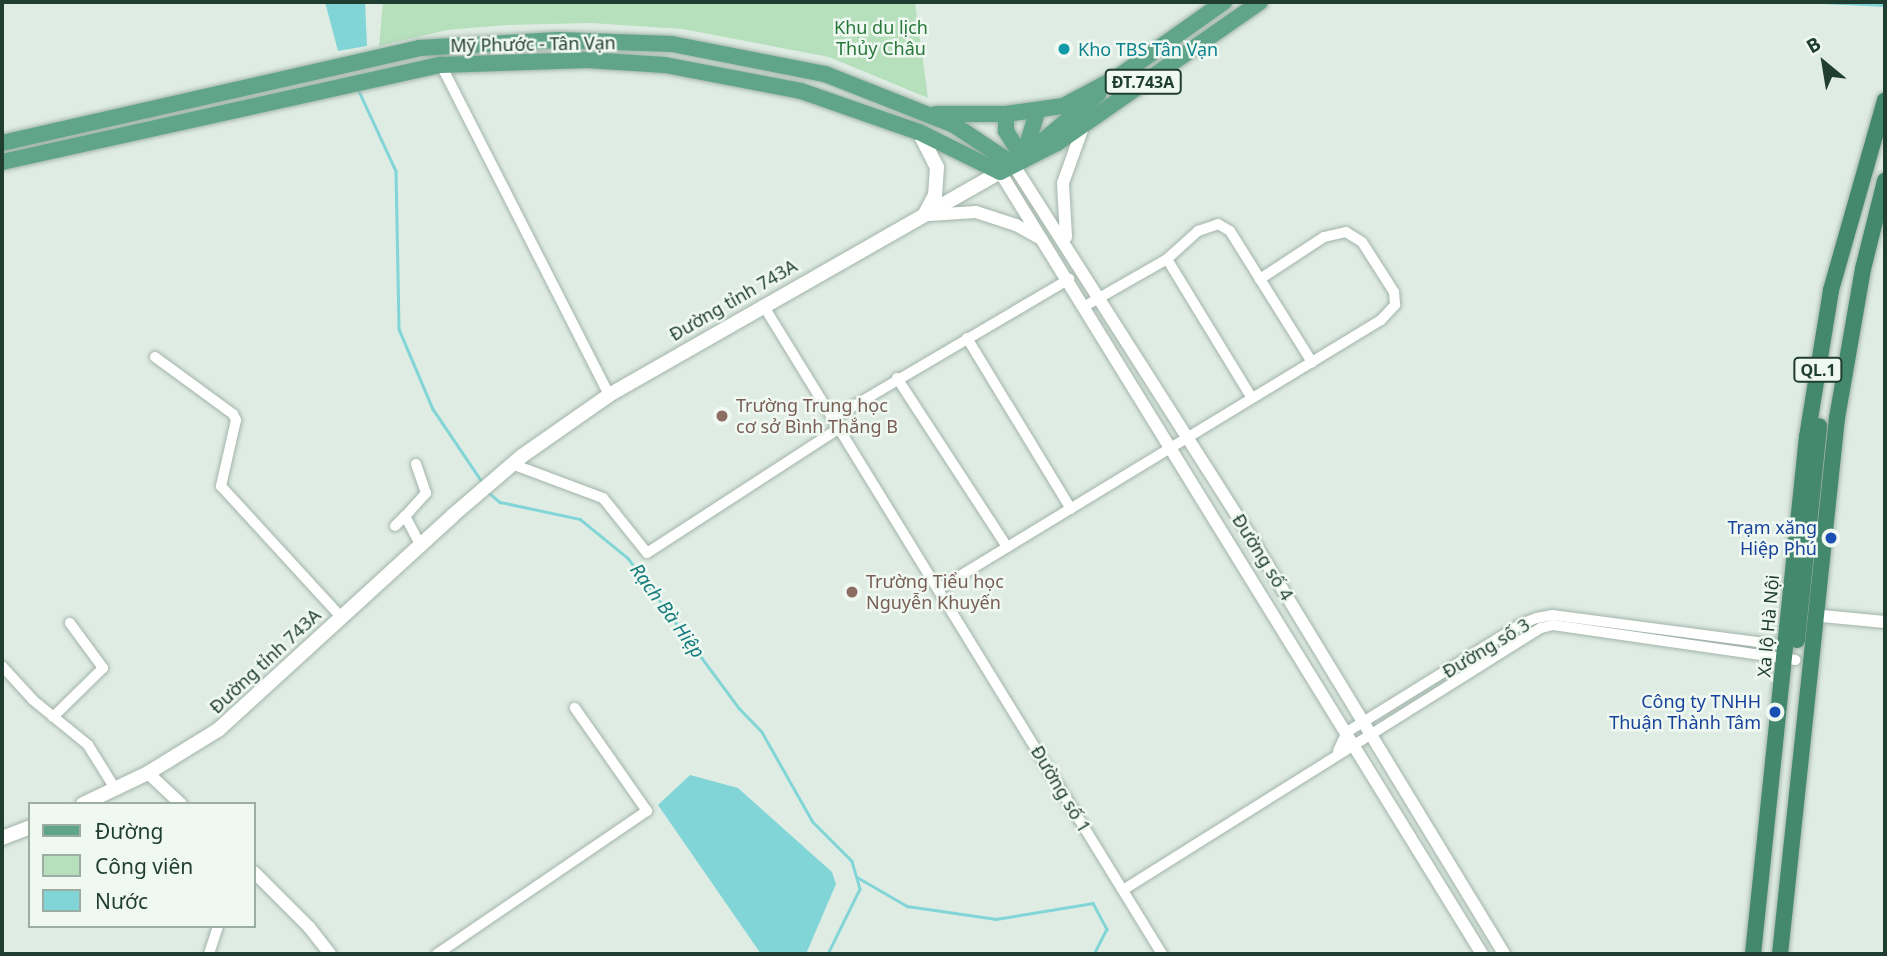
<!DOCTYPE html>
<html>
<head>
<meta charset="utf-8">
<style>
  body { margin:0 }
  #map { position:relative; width:1887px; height:956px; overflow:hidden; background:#dfece4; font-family:"Noto Sans",sans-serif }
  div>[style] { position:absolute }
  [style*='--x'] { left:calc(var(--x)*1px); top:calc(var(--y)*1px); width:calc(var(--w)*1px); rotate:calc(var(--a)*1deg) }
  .green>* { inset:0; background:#b6dfbb }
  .water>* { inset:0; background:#82d5d6 }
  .stream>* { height:2.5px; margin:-1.25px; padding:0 1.25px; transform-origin:1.25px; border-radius:1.25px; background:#82d5d6 }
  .roads { filter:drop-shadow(0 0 2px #a2b4aa) drop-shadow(0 0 2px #a2b4aa) }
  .minor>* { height:10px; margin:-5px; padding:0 5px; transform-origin:5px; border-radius:5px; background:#fff }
  .tertiary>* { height:12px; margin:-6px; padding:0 6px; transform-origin:6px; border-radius:6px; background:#fff }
  .secondary>* { height:14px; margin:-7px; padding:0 7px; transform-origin:7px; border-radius:7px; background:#fff }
  .primary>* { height:16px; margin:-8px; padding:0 8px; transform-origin:8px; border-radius:8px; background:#60a589 }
  .trunk>* { height:16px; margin:-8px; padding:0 8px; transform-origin:8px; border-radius:8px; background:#44886e }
  .dots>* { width:19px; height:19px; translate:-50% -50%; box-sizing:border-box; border:4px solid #f0f8f2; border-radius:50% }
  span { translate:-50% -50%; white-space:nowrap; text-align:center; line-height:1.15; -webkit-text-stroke:5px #f0f8f2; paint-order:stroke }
  .shield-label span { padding:2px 5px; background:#f0f8f2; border:2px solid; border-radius:5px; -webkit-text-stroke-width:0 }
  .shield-label { font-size:16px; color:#1f3d30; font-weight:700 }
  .park-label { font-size:18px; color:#267739 }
  .street-label { font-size:18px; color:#1f3d30 }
  .culture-label { font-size:18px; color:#0d838f }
  .left { translate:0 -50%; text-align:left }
  .education-label { font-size:18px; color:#785e54 }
  .transit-label { font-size:18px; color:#164399 }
  .right { translate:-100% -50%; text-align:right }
  .water-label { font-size:19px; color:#147c7d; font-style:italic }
  .frame { position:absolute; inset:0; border:4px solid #1f3d30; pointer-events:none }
  .legend { position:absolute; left:28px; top:802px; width:228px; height:126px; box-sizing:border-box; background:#f0f8f2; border:2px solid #9cada4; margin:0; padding:9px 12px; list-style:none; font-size:21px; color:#1f3d30 }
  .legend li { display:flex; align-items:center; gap:14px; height:35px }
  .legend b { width:35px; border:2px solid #9cada4 }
  .north { position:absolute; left:1789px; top:28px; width:70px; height:70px; -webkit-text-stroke:5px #f0f8f2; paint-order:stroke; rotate:330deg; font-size:19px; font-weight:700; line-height:28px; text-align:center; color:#1f3d30 }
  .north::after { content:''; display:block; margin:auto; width:24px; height:32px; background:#1f3d30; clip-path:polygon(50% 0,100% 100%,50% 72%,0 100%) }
</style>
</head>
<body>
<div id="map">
  <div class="green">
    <i style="clip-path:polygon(383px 2px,915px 2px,928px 98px,829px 57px,682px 29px,591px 23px,507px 25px,447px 30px,379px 46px)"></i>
  </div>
  <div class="water">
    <i style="clip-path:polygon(325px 2px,365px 2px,367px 46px,338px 51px)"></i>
    <i style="clip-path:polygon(690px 775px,738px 788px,832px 872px,836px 884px,806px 954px,761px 954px,658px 805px)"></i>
  </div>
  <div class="stream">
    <i style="--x:1823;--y:2;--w:62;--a:2.8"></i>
    <i style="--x:359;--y:91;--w:88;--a:65.2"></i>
    <i style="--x:396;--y:171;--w:158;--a:88.9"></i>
    <i style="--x:399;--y:329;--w:87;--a:67"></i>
    <i style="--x:433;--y:409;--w:89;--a:56"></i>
    <i style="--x:488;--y:492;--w:16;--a:40"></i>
    <i style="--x:500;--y:502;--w:82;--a:12"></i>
    <i style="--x:580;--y:519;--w:62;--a:39.1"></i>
    <i style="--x:628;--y:558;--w:187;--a:53.5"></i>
    <i style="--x:739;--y:708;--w:33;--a:46"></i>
    <i style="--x:762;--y:732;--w:103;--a:60.5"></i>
    <i style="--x:813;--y:822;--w:55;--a:45"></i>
    <i style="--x:852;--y:861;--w:29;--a:74"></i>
    <i style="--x:860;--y:889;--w:72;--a:116.2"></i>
    <i style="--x:857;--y:877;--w:58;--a:30.1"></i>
    <i style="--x:907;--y:906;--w:90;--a:8.3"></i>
    <i style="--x:996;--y:919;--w:98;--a:-9.4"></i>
    <i style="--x:1093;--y:903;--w:30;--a:62"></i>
    <i style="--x:1107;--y:929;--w:28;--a:117"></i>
  </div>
  <div class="roads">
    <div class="minor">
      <i style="--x:441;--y:65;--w:370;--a:63"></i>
      <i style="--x:1167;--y:259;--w:163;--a:58.6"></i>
      <i style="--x:763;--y:305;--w:762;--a:58.42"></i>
      <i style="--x:1085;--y:306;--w:95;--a:-29.8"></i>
      <i style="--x:1167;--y:259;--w:42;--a:-42.1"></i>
      <i style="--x:1198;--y:231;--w:21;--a:-19"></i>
      <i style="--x:1218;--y:224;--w:14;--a:30"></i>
      <i style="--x:1230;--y:231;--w:155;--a:58"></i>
      <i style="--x:967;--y:338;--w:200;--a:58.7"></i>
      <i style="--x:155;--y:357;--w:97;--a:36.2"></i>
      <i style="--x:233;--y:414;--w:7;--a:63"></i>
      <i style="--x:236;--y:420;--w:68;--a:102.8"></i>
      <i style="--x:221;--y:486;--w:178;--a:47.5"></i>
      <i style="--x:897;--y:378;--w:202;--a:56.9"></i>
      <i style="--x:835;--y:417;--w:272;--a:-30.5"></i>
      <i style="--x:416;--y:464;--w:31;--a:71"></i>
      <i style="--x:426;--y:493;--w:31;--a:132"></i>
      <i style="--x:405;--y:516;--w:32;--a:62"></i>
      <i style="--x:512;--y:464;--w:97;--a:20.5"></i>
      <i style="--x:603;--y:498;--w:70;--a:51.3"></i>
      <i style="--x:647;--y:553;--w:231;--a:-33"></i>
      <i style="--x:395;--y:526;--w:14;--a:-45"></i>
      <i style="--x:940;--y:588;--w:516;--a:-31.29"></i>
      <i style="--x:1381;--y:320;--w:21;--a:-47"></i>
      <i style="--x:1395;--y:305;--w:13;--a:-94"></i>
      <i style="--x:1394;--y:292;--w:59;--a:-122.6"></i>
      <i style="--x:1362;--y:242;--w:19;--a:-148"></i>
      <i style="--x:1346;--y:232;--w:23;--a:167"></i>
      <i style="--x:1324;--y:237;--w:77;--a:146.7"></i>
      <i style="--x:2;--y:666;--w:46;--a:47.6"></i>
      <i style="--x:33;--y:700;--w:71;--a:39.3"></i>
      <i style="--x:88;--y:745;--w:53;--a:58.1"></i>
      <i style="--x:53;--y:717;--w:70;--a:-44.4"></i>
      <i style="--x:103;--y:668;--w:56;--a:-126.3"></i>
      <i style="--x:1338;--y:751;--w:21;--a:-65"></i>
      <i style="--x:1347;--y:732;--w:205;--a:-31.8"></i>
      <i style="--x:1521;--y:624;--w:17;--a:-21"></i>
      <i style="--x:1537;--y:618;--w:16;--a:-11"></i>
      <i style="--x:1553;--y:615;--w:237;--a:7.5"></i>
      <i style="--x:1123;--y:890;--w:493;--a:-32.1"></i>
      <i style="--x:1541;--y:628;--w:12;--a:-14"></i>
      <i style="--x:1553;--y:625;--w:245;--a:8.2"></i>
      <i style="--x:209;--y:954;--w:29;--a:-72"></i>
      <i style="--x:437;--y:954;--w:254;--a:-34.3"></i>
      <i style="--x:647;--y:811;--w:126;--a:-125"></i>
    </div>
    <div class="tertiary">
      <i style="--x:1013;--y:164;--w:456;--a:57.5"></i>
      <i style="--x:1258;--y:549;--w:474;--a:58.7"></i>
      <i style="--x:1000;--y:172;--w:919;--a:58.35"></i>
      <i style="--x:929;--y:215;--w:47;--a:-3.7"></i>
      <i style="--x:976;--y:212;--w:42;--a:18"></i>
      <i style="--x:1016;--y:225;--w:29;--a:29"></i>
      <i style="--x:1066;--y:237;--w:54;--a:-93.2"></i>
      <i style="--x:1063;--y:183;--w:59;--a:-70.3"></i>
      <i style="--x:1822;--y:616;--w:63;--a:5.4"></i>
      <i style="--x:148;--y:773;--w:45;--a:43.2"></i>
      <i style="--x:254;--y:872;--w:78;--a:45"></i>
      <i style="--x:309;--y:927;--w:34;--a:52"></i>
    </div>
    <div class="secondary">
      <i style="--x:919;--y:132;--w:39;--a:63"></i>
      <i style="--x:937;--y:167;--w:28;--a:94"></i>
      <i style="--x:935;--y:195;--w:21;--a:118"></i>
      <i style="--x:83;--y:804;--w:72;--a:-25.5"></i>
      <i style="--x:148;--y:773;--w:82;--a:-31.6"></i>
      <i style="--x:218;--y:730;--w:317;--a:-42.4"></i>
      <i style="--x:452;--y:516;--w:92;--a:-40.6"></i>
      <i style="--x:522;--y:456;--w:106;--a:-35"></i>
      <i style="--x:609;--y:395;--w:450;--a:-29.7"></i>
      <i style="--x:2;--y:838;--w:30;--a:-21"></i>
    </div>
    <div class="primary">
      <i style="--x:936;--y:114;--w:70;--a:0"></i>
      <i style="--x:1006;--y:114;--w:58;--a:-8"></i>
      <i style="--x:1063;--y:106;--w:62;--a:-27.8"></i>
      <i style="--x:1118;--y:77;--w:130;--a:-35.3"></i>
      <i style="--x:1006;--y:114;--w:17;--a:90"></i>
      <i style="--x:1006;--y:131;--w:32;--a:58"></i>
      <i style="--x:2;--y:143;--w:428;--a:-12.8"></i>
      <i style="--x:419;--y:48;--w:139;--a:-3.3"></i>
      <i style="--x:558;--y:40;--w:114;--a:2"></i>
      <i style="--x:672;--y:44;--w:156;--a:11.1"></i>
      <i style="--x:825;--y:74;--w:139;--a:21.6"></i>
      <i style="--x:954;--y:125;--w:71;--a:33.5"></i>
      <i style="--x:1032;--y:150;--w:87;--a:-40.3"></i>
      <i style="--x:1024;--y:156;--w:46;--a:-73.5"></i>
      <i style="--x:2;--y:162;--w:450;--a:-12.5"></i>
      <i style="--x:441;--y:65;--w:146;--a:-2"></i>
      <i style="--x:587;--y:60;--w:78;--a:3.7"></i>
      <i style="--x:665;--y:65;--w:138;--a:10.8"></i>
      <i style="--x:801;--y:91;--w:125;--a:19.2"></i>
      <i style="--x:919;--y:132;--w:90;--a:26.3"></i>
      <i style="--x:1000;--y:172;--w:64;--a:-27"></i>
      <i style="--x:1057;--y:143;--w:247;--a:-34.8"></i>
    </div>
    <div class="trunk">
      <i style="--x:1797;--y:640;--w:215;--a:-84.1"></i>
      <i style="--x:1753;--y:954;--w:520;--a:-84.04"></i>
      <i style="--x:1807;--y:437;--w:149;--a:-80.7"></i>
      <i style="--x:1831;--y:290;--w:197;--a:-74.1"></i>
      <i style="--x:1780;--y:954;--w:539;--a:-83.93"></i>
      <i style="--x:1837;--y:418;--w:151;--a:-80.1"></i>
      <i style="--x:1863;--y:269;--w:91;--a:-76"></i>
    </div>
  </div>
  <div class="dots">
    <i style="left:1064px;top:49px;background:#0f9aa8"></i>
    <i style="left:722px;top:416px;background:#8d6e63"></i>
    <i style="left:1831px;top:538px;background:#1a4fb4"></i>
    <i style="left:852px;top:592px;background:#8d6e63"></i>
    <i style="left:1775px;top:712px;background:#1a4fb4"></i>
  </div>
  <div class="shield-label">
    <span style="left:1143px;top:82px">ĐT.743A</span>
    <span style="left:1818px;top:370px">QL.1</span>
  </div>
  <div class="park-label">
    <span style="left:881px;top:38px">Khu du lịch<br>Thủy Châu</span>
  </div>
  <div class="street-label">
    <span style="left:533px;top:44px;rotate:-1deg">Mỹ Phước - Tân Vạn</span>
    <span style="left:733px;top:300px;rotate:-30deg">Đường tỉnh 743A</span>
    <span style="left:1263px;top:557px;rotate:58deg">Đường số 4</span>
    <span style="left:1768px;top:626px;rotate:-85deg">Xa lộ Hà Nội</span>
    <span style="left:1486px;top:648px;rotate:-31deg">Đường số 3</span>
    <span style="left:265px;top:661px;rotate:-43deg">Đường tỉnh 743A</span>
    <span style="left:1061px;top:789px;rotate:59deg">Đường số 1</span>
  </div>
  <div class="culture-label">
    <span class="left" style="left:1078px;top:49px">Kho TBS Tân Vạn</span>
  </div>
  <div class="education-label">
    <span class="left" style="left:736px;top:416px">Trường Trung học<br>cơ sở Bình Thắng B</span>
    <span class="left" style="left:866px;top:592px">Trường Tiểu học<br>Nguyễn Khuyến</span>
  </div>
  <div class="transit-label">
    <span class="right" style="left:1817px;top:538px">Trạm xăng<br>Hiệp Phú</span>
    <span class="right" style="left:1761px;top:712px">Công ty TNHH<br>Thuận Thành Tâm</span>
  </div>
  <div class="water-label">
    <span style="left:667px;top:611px;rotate:54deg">Rạch Bà Hiệp</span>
  </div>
  <div class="frame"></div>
  <ul class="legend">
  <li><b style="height:9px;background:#60a589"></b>Đường</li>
  <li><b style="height:19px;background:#b6dfbb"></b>Công viên</li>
  <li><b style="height:19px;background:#82d5d6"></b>Nước</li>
  </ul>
  <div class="north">B</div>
</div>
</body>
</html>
